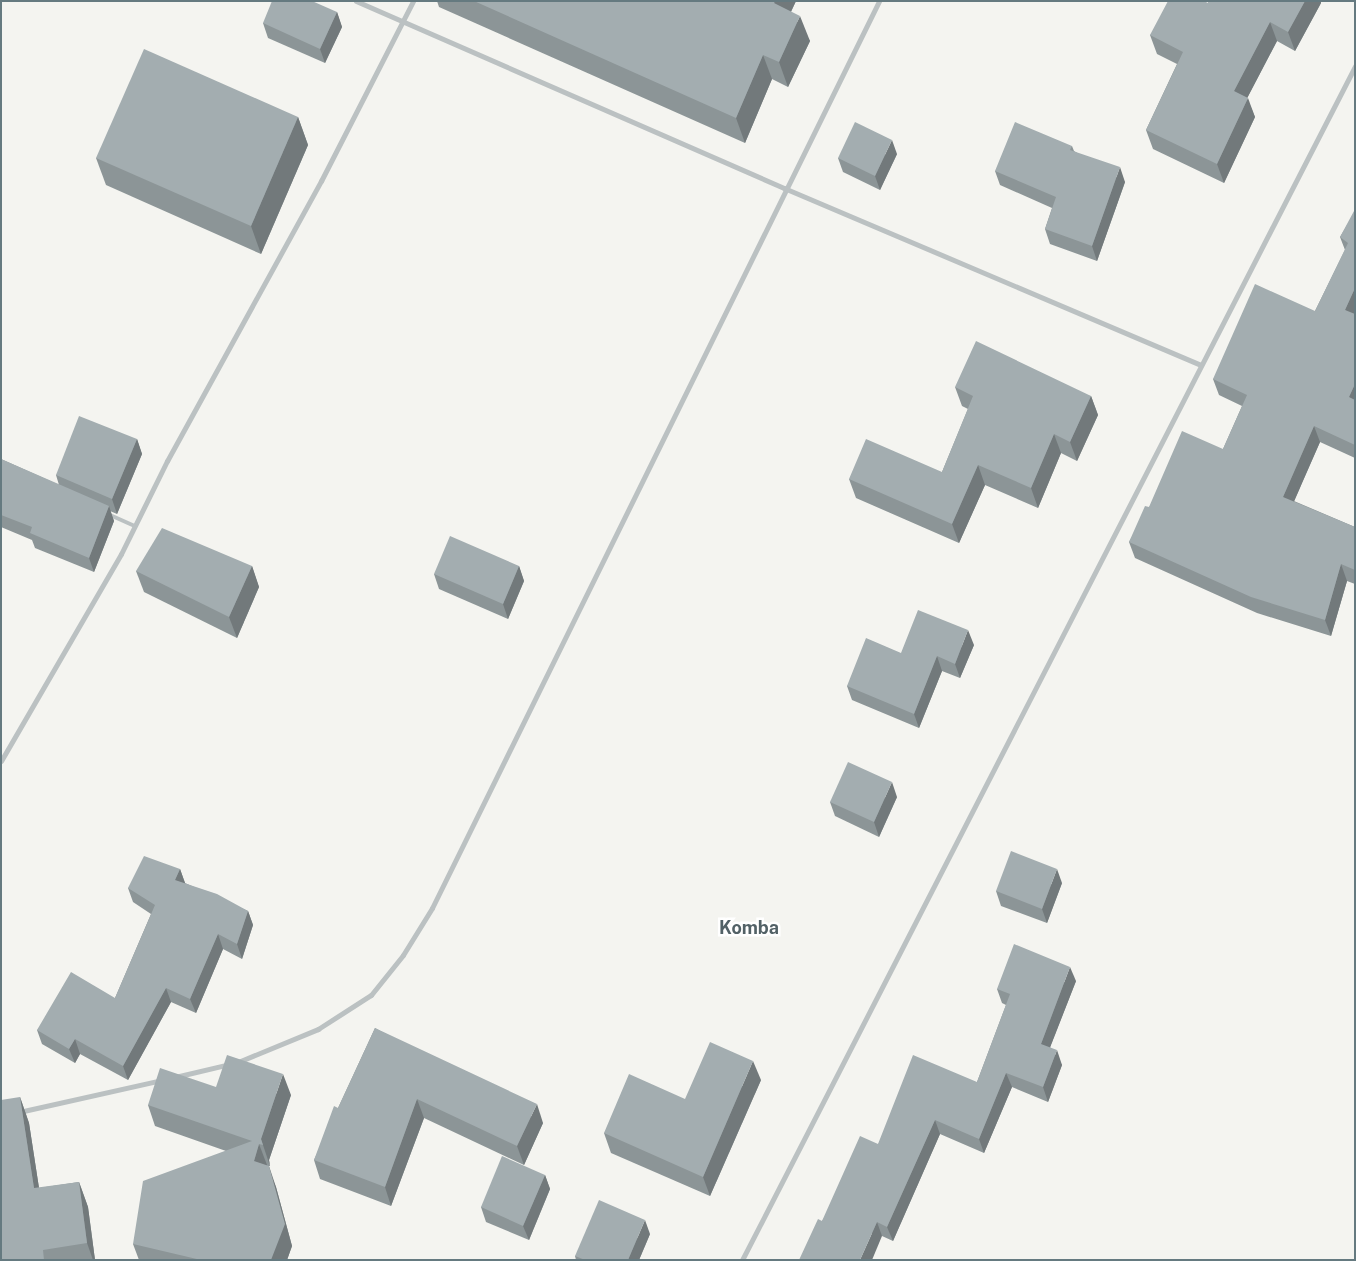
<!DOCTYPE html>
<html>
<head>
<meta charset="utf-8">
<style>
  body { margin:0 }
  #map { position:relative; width:1356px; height:1261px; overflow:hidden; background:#f4f4f0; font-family:"Public Sans",sans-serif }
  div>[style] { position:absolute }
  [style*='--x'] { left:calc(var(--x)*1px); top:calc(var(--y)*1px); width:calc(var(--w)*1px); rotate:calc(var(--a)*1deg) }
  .service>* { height:4px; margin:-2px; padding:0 2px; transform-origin:2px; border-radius:2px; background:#bbc1c2 }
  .minor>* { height:5px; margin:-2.5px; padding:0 2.5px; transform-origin:2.5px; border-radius:2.5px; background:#bbc1c2 }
  .wall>* { inset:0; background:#8c9597 }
  .shaded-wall>* { inset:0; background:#72797b }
  .building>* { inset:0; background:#a3adb0 }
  span { translate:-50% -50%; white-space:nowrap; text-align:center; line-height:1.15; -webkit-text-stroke:5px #fff; paint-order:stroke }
  .quarter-label { font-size:18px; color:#526166; font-weight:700 }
  .frame { position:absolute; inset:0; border:2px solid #657a80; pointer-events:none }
</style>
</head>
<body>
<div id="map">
  <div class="service">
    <i style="--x:110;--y:515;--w:27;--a:24"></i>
  </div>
  <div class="minor">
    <i style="--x:356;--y:1;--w:467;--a:23.6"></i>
    <i style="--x:784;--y:188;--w:452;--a:23"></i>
    <i style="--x:1;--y:761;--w:239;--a:-59.9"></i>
    <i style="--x:121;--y:554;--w:104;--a:-63.7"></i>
    <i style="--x:167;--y:461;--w:320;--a:-61.2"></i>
    <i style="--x:321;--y:181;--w:202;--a:-62.9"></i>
    <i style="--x:238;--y:1062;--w:87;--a:-22.4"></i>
    <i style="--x:318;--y:1029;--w:63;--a:-32.7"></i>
    <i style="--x:371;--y:995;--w:51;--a:-51.3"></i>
    <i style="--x:403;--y:955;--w:55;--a:-58.3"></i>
    <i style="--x:432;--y:908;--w:1011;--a:-63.76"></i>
    <i style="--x:175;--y:1077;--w:57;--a:-13.3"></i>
    <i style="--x:19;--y:1112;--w:147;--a:-12.6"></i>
    <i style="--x:742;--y:1260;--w:1342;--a:-62.82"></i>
  </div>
  <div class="wall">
    <i style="clip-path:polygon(437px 1px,796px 1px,791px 12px,810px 41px,788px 87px,772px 79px,745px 143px,439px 7px)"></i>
    <i style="clip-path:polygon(1209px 1px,1321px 1px,1321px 3px,1295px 51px,1277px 41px,1247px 98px,1255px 117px,1224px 183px,1153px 149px,1146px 130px,1177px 64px,1157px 54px,1150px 35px,1208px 3px)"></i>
    <i style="clip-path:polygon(337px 12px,342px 27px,325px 63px,268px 38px,263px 23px)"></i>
    <i style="clip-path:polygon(298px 117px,308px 145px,261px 254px,106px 185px,96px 158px)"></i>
    <i style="clip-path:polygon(1072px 146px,1074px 151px,1125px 182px,1097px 261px,1050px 244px,1045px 229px,1052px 208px,1000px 185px,995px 171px)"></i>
    <i style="clip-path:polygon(897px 154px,880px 190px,843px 172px,838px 158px)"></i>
    <i style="clip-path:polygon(1355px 212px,1355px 458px,1320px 442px,1294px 501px,1355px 527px,1355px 584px,1347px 581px,1331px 636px,1257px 613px,1135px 558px,1129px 542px,1149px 507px,1223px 449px,1242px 406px,1219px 395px,1213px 379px,1315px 311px,1345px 250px,1340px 237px)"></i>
    <i style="clip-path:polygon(955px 387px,1091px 396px,1098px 415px,1077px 461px,1061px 453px,1038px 508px,985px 485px,959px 543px,856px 498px,849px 479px,942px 472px,968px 409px,962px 406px)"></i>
    <i style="clip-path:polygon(137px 439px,142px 454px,117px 514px,110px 511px,114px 521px,94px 572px,35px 548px,32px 540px,1px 527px,1px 459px,59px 485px,56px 475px)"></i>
    <i style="clip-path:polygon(252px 566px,259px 587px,237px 638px,144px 592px,136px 571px)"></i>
    <i style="clip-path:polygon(519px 566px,524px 581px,508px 619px,439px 589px,434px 574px)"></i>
    <i style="clip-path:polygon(974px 645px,960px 678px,942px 671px,919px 728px,852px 700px,847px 686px,901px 653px)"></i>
    <i style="clip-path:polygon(897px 797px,879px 837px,835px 816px,830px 802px)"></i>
    <i style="clip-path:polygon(180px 869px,185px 883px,248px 911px,253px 925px,242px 959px,223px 949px,196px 1013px,171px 1002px,128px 1080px,80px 1054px,75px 1063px,42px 1044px,37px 1030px,115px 998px,151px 914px,133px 902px,128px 888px)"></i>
    <i style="clip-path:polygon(1062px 883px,1047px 923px,1001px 906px,996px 891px)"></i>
    <i style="clip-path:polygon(1076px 981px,1050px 1047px,1062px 1065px,1048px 1102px,1012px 1087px,984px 1153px,940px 1134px,893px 1241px,882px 1236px,822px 1221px,878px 1144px,977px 1082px,1006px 1005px,1002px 1003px,997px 989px)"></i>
    <i style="clip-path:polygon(375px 1028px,543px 1123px,524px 1165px,424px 1118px,391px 1206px,320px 1179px,314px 1160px)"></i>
    <i style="clip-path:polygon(761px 1080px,710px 1196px,611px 1153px,604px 1133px)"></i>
    <i style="clip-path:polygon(216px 1087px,291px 1095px,269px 1160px,270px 1166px,267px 1166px,276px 1187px,292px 1246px,287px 1260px,139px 1260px,133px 1244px,226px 1151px,155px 1126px,148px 1105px)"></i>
    <i style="clip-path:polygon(20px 1097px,29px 1123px,39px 1188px,79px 1182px,88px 1207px,95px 1260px,1px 1260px)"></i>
    <i style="clip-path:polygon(545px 1175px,550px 1189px,529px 1240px,486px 1222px,481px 1207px)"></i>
    <i style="clip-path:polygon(650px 1234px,639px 1260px,576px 1260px,575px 1256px)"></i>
  </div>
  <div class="shaded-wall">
    <i style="clip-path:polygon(775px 1px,796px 1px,783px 28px,774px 3px)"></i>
    <i style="clip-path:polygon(1305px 1px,1321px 1px,1321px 3px,1295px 51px,1288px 32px)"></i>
    <i style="clip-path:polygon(337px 12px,342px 27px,325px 63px,320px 49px)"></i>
    <i style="clip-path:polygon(800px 16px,810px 41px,788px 87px,779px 62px)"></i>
    <i style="clip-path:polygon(1270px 22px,1277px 41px,1241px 110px,1234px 91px)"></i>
    <i style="clip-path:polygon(763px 55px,772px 79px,745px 143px,736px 118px)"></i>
    <i style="clip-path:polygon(1248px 98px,1255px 117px,1224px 183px,1217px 164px)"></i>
    <i style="clip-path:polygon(298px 117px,308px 145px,261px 254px,251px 226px)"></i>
    <i style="clip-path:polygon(892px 140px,897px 154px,880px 190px,875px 176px)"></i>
    <i style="clip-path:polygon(1120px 167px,1125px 182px,1097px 261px,1092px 246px)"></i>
    <i style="clip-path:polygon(1355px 288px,1355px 317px,1345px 310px)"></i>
    <i style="clip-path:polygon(1355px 384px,1355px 413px,1349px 397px)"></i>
    <i style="clip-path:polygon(1091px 396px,1098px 415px,1077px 461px,1070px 442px)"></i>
    <i style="clip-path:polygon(1314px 426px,1320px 442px,1289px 513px,1283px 497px)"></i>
    <i style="clip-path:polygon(1054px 434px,1061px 453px,1038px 508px,1031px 488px)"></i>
    <i style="clip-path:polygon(137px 439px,142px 454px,117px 514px,112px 499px)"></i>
    <i style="clip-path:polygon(978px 465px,985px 485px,959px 543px,952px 524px)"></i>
    <i style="clip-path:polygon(109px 506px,114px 521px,94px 572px,89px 558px)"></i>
    <i style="clip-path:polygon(1341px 564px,1347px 581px,1331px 636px,1325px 620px)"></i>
    <i style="clip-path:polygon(252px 566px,259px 587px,237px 638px,229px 617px)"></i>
    <i style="clip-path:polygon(519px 566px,524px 581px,508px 619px,503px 604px)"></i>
    <i style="clip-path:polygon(968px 630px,974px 645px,960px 678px,955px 664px)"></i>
    <i style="clip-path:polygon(937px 656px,942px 671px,919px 728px,914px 714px)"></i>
    <i style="clip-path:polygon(892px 782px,897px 797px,879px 837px,874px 822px)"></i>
    <i style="clip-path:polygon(180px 869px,185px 883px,180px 895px,175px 880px)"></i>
    <i style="clip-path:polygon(1057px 869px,1062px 883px,1047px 923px,1042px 909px)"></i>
    <i style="clip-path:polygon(248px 911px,253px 925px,242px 959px,237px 944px)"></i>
    <i style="clip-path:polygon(218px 934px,223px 949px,196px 1013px,190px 999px)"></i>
    <i style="clip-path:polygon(1070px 967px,1076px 981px,1046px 1058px,1041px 1044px)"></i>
    <i style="clip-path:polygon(166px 988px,171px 1002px,128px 1080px,123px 1066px)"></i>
    <i style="clip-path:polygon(75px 1039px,80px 1054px,75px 1063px,69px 1049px)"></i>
    <i style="clip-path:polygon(1057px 1050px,1062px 1065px,1048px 1102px,1043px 1087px)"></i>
    <i style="clip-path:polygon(753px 1061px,761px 1080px,710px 1196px,703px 1177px)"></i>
    <i style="clip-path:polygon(1006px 1073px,1012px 1087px,984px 1153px,979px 1139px)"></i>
    <i style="clip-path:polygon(283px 1074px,291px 1095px,269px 1160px,270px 1166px,261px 1139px)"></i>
    <i style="clip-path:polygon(20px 1097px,29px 1123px,43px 1214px,34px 1188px)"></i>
    <i style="clip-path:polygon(417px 1099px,424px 1118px,391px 1206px,385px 1187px)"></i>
    <i style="clip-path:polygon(537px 1104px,543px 1123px,524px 1165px,517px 1146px)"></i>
    <i style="clip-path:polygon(935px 1120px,940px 1134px,893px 1241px,887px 1227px)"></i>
    <i style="clip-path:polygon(259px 1144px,267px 1165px,261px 1182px,254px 1161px)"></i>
    <i style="clip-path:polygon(269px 1166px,276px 1187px,292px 1246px,287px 1260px,271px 1260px)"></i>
    <i style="clip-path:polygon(545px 1175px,550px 1189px,529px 1240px,523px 1226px)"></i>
    <i style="clip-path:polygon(79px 1182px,88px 1207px,95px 1260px,93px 1260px,87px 1243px)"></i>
    <i style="clip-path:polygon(645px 1220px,650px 1234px,639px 1260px,628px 1260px)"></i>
    <i style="clip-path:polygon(877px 1222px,882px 1236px,872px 1260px,860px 1260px)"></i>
  </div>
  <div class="building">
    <i style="clip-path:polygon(272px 1px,312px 1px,337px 12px,320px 49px,263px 23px)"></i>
    <i style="clip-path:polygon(474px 1px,775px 1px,774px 3px,800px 16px,779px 62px,763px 55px,736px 118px)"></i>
    <i style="clip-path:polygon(1168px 1px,1204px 1px,1208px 3px,1209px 1px,1305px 1px,1288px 32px,1270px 22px,1234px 91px,1248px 98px,1217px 164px,1146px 130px,1183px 52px,1150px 35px)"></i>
    <i style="clip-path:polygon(144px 49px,298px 117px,251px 226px,96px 158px)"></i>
    <i style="clip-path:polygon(855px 122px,892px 140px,875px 176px,838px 158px)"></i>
    <i style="clip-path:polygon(1015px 122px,1072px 146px,1070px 150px,1120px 167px,1092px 246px,1045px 229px,1056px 197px,995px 171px)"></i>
    <i style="clip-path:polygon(1354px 211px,1355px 212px,1355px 288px,1345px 310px,1355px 314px,1355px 384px,1349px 397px,1355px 400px,1355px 445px,1314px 426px,1283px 497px,1355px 527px,1355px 570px,1341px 564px,1325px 620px,1251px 597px,1129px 542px,1145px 506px,1149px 507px,1182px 431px,1223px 449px,1247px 395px,1213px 379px,1255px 284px,1315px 311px,1348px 243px,1340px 237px)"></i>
    <i style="clip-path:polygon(976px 341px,1091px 396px,1070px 442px,1054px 434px,1031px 488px,978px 465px,952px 524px,849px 479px,866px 439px,942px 472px,973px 396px,955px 387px)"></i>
    <i style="clip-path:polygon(79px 416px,137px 439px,112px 499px,56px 475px)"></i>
    <i style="clip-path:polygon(1px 459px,109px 506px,89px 558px,30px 533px,32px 527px,1px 515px)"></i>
    <i style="clip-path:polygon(162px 528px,252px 566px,229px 617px,136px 571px)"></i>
    <i style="clip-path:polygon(450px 536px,519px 566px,503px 604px,434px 574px)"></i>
    <i style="clip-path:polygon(918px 610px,968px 630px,955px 664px,937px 656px,914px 714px,847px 686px,866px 638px,901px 653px)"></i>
    <i style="clip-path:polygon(848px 762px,892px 782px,874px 822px,830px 802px)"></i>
    <i style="clip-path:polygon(1011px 851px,1057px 869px,1042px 909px,996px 891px)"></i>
    <i style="clip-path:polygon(144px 856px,180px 869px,175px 880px,217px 894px,248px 911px,237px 944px,218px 934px,190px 999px,166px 988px,123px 1066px,75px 1039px,69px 1049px,37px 1030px,71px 972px,115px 998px,155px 905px,128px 888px)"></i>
    <i style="clip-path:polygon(1014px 944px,1070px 967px,1041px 1044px,1057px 1050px,1043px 1087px,1006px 1073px,979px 1139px,935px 1120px,887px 1227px,877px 1222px,860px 1260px,799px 1260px,818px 1219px,822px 1221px,860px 1136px,878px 1144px,913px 1055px,977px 1082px,1010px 994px,997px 989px)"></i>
    <i style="clip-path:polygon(375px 1028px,537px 1104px,517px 1146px,417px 1099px,385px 1187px,314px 1160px,334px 1106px,338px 1108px)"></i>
    <i style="clip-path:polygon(710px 1042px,753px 1061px,703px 1177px,604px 1133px,629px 1074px,685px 1099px)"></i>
    <i style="clip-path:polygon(227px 1055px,283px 1074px,261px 1139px,263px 1145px,259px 1144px,254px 1161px,269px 1166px,285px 1224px,271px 1260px,201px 1260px,133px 1244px,143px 1181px,252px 1141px,148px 1105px,160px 1068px,216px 1087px)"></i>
    <i style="clip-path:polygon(20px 1097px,34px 1188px,79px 1182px,87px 1243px,43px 1250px,44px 1260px,1px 1260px,1px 1100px)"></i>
    <i style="clip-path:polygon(502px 1156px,545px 1175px,523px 1226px,481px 1207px)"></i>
    <i style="clip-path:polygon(599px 1200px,645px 1220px,628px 1260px,585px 1260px,575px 1256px)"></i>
  </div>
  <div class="quarter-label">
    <span style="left:749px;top:928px">Komba</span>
  </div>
  <div class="frame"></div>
</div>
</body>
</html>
